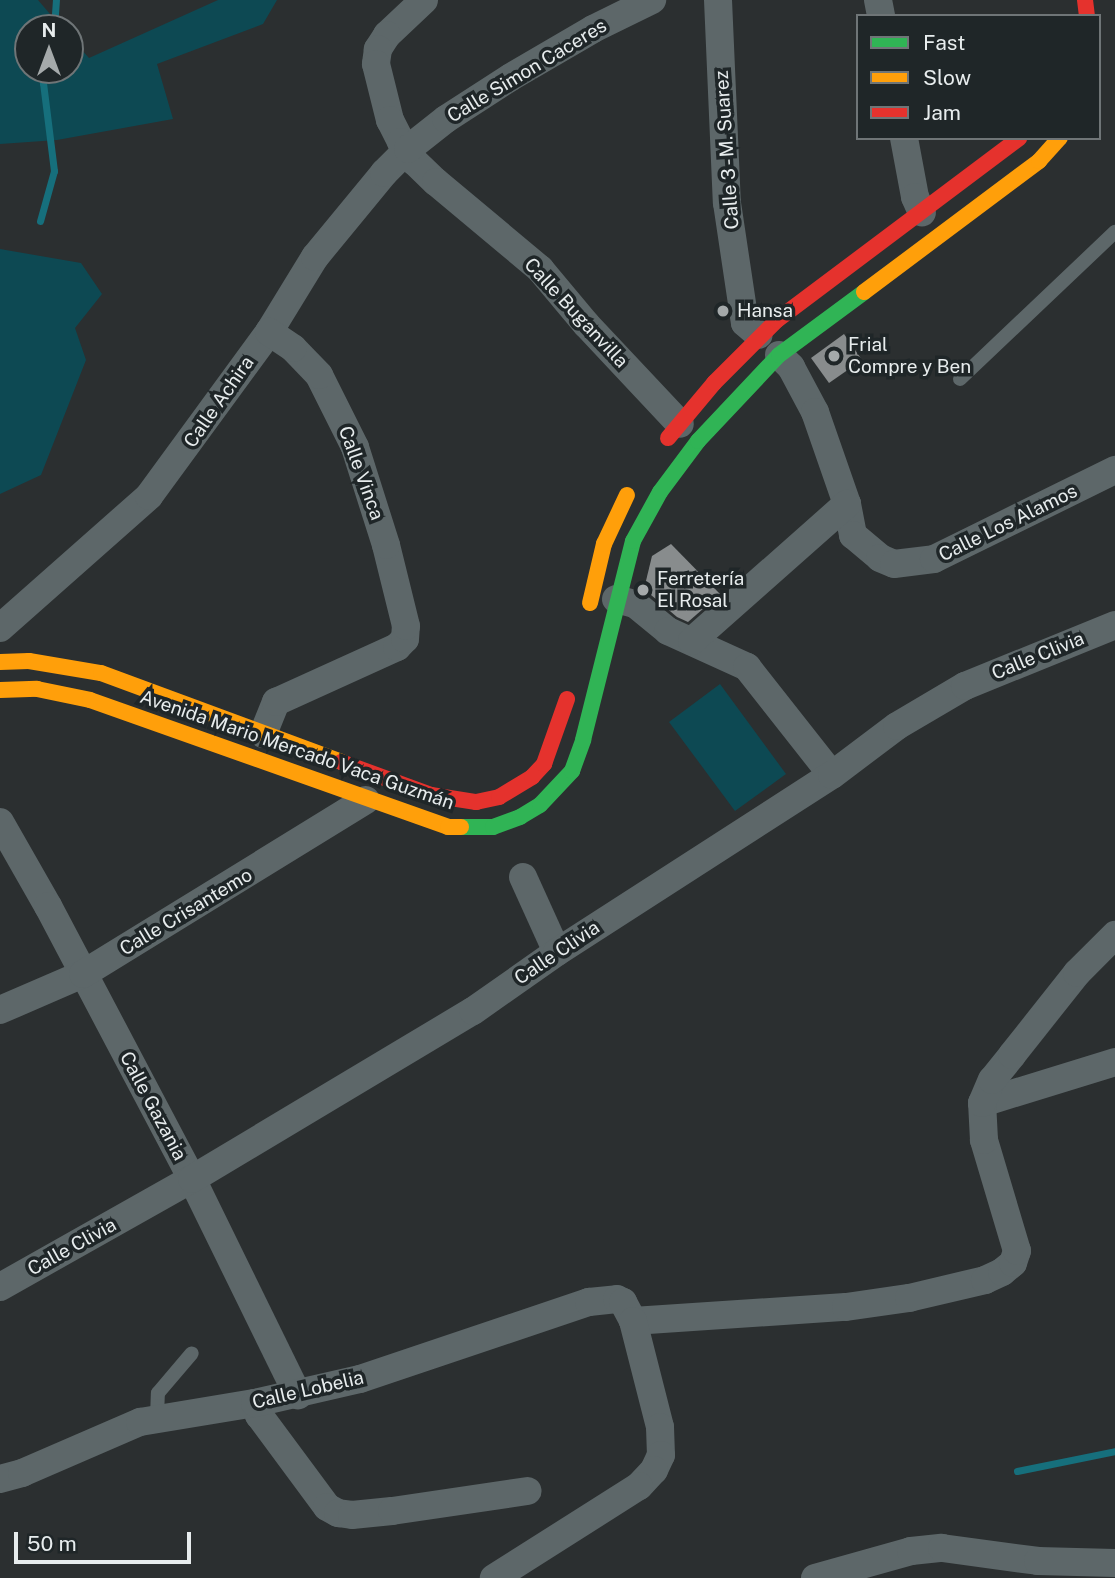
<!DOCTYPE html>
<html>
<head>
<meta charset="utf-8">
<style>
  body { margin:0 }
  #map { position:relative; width:1115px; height:1578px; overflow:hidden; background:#2b2f30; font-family:"Public Sans",sans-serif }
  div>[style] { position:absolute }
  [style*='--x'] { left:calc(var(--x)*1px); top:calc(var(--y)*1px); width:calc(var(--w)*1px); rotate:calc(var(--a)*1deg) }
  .green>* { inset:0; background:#0d4953 }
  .stream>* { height:7px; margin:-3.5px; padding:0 3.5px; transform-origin:3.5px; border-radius:3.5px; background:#166f7c }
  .building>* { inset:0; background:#888c8d }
  .lane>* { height:14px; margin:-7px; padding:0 7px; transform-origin:7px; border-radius:7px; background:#5d6769 }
  .street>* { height:28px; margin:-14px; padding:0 14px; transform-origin:14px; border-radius:14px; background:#5d6769 }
  .fast>* { height:16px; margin:-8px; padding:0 8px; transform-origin:8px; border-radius:8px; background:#30b455 }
  .slow>* { height:16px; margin:-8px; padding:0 8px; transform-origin:8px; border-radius:8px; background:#ff9f0a }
  .jam>* { height:16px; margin:-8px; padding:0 8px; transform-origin:8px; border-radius:8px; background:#e5322d }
  .dots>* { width:19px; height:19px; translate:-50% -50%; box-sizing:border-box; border:4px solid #1f2628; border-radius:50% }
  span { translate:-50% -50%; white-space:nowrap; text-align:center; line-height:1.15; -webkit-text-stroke:7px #1f2628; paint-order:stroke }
  .street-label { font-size:19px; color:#e7eced }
  .poi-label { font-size:19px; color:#e7eced }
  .left { translate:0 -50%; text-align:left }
  .legend { position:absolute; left:856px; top:14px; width:245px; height:126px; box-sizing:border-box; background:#1f2628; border:2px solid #6f7577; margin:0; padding:9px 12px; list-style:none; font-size:21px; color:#e7eced }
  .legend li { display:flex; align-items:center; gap:14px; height:35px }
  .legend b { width:35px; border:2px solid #6f7577 }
  .north { position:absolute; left:14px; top:14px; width:70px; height:70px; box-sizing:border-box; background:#1f2628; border:2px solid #6f7577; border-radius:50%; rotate:0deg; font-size:19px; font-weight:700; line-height:28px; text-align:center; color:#e7eced }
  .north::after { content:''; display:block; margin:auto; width:24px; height:32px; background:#a5aaab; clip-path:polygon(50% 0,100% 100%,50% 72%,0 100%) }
  .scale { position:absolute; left:14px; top:1532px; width:177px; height:32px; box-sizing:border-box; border:4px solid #e7eced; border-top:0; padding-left:9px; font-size:21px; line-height:24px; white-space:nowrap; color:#e7eced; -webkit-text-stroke:5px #1f2628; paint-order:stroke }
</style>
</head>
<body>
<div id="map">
  <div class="green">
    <i style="clip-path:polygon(0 0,38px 0,62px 28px,28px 28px,28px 70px,70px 70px,70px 37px,89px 58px,218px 0,277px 0,263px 24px,157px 64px,173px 119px,57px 140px,0 144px)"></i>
    <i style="clip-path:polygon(0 249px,81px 263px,102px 294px,75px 328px,86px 360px,41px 475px,0 494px)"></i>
    <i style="clip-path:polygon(720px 684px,786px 774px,735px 811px,669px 722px)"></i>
  </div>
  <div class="stream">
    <i style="--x:54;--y:28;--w:28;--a:-86"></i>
    <i style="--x:40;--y:221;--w:52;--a:-74.4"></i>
    <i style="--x:54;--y:171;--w:89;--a:-97.1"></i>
    <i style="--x:43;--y:83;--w:14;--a:-73"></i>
    <i style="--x:1017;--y:1471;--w:100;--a:-11.5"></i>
  </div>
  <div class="building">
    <i style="clip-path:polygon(844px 334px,862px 360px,829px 383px,811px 358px)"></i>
    <i style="clip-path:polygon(671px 544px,720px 594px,688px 622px,677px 617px,644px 589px,652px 556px)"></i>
  </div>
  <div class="lane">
    <i style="--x:960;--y:379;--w:214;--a:-43.5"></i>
    <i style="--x:157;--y:1418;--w:25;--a:-88"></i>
    <i style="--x:158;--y:1393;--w:52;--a:-49.6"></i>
  </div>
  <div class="street">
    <i style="--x:424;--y:0;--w:51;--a:136.6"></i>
    <i style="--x:387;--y:35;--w:17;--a:123"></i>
    <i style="--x:378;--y:49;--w:15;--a:98"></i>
    <i style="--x:376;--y:64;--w:58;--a:76"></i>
    <i style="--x:390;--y:120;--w:25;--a:63"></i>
    <i style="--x:401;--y:142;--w:23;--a:56"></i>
    <i style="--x:414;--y:161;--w:30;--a:44"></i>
    <i style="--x:436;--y:182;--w:136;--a:39.9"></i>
    <i style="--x:540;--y:269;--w:72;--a:50.1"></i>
    <i style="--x:586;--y:324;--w:137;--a:46.8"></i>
    <i style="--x:718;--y:0;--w:203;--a:87.5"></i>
    <i style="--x:727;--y:203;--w:121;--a:81.5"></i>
    <i style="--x:745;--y:323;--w:18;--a:41"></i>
    <i style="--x:878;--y:0;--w:16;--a:79"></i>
    <i style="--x:904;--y:138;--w:60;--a:79.4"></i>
    <i style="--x:915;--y:197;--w:17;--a:66"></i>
    <i style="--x:779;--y:355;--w:17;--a:45"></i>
    <i style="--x:791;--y:367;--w:51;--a:61.9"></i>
    <i style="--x:815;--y:412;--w:97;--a:70.8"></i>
    <i style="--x:847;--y:504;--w:32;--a:79"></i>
    <i style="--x:853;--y:535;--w:35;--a:40"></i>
    <i style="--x:880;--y:558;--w:15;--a:23"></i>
    <i style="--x:894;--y:564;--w:40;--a:-7.1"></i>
    <i style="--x:934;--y:559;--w:202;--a:-26.2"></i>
    <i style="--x:616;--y:599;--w:20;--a:15"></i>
    <i style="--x:635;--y:604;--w:43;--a:39.3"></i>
    <i style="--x:668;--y:631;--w:87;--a:24.5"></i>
    <i style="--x:747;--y:667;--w:137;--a:51.8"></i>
    <i style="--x:0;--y:628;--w:199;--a:-41.5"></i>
    <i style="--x:149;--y:496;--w:203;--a:-53.8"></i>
    <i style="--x:269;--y:332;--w:88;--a:-58.5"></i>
    <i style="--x:315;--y:257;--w:109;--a:-50.6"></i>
    <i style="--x:384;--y:173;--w:34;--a:-45"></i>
    <i style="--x:408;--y:149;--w:48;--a:-38.3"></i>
    <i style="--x:446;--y:119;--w:77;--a:-32.9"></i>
    <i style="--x:511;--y:77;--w:95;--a:-30.3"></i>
    <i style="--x:593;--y:29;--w:66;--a:-26.2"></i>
    <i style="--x:692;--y:641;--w:207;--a:-41.5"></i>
    <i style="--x:263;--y:734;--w:35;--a:-68"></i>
    <i style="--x:276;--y:702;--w:133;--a:-24.4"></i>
    <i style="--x:397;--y:647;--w:11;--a:-45"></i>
    <i style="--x:405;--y:639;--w:13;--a:-86"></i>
    <i style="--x:406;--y:626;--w:83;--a:-103.9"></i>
    <i style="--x:386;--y:545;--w:103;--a:-107.6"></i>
    <i style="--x:355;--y:447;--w:80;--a:-116.6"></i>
    <i style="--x:319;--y:375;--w:37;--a:-134"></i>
    <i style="--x:293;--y:348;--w:29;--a:-146"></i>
    <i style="--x:0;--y:822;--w:97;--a:60.3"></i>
    <i style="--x:48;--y:906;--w:309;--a:62.2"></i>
    <i style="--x:192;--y:1179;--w:241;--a:63.9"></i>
    <i style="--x:523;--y:877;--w:82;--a:65.6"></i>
    <i style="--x:0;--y:1010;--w:90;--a:-23.4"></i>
    <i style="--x:83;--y:974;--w:332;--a:-31.6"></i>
    <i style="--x:982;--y:1103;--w:139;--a:-17.1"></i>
    <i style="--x:0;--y:1287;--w:220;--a:-29.4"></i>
    <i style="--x:192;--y:1179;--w:327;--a:-30.9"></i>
    <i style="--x:473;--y:1011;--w:103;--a:-35.1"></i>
    <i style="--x:557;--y:952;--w:327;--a:-32.8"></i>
    <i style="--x:832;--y:775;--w:81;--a:-37"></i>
    <i style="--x:897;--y:726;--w:79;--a:-30.5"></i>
    <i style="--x:965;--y:686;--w:162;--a:-22.1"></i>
    <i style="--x:633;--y:1321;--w:213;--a:-3.8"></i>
    <i style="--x:846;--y:1307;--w:64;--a:-8.1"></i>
    <i style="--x:909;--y:1298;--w:78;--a:-13.3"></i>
    <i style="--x:985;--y:1280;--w:19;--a:-25"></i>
    <i style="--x:1002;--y:1272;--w:14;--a:-39"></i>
    <i style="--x:1013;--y:1263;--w:13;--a:-72"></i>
    <i style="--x:1017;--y:1251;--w:116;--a:-106.6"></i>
    <i style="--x:984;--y:1140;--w:37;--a:-93"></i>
    <i style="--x:982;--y:1103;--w:25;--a:-67"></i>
    <i style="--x:992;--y:1080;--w:32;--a:-51"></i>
    <i style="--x:1012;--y:1055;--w:105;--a:-51.6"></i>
    <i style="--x:1077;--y:973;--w:54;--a:-45"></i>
    <i style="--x:255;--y:1403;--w:13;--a:72"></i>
    <i style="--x:259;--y:1415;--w:114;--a:53.5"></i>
    <i style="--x:327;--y:1507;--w:13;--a:29"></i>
    <i style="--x:338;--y:1513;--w:14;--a:8"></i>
    <i style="--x:352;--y:1515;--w:40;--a:-5.7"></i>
    <i style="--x:392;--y:1511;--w:137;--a:-8.4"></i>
    <i style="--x:0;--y:1479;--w:23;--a:-15"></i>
    <i style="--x:22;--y:1473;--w:129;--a:-23.4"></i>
    <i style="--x:140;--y:1422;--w:117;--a:-9.4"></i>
    <i style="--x:255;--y:1403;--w:108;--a:-12.9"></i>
    <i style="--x:360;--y:1379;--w:242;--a:-18.6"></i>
    <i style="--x:589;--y:1302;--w:28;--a:-6"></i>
    <i style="--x:617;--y:1299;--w:7;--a:27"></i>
    <i style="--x:623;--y:1302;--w:21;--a:62"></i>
    <i style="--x:633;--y:1321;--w:109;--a:75.7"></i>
    <i style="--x:660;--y:1427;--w:28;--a:88"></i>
    <i style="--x:661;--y:1455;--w:17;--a:115"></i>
    <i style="--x:654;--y:1470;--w:22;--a:133"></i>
    <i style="--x:639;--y:1486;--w:172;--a:147.6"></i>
    <i style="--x:815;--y:1578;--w:100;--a:-15.7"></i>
    <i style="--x:911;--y:1551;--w:31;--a:-6"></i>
    <i style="--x:942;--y:1548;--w:97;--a:7.7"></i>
    <i style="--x:1038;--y:1561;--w:77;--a:1.5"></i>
  </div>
  <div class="fast">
    <i style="--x:461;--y:827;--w:32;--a:0"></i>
    <i style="--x:493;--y:827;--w:29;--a:-20"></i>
    <i style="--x:520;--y:817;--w:23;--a:-31"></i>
    <i style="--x:540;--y:805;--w:47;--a:-46.7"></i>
    <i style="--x:572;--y:771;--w:33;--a:-70"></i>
    <i style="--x:583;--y:740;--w:205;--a:-75.9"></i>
    <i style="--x:633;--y:541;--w:56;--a:-61.1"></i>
    <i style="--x:660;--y:492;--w:64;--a:-53.3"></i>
    <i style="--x:698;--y:441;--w:118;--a:-46.7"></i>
    <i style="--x:779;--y:355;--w:106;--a:-36.5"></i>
  </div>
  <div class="slow">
    <i style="--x:864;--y:292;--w:219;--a:-36.8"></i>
    <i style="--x:1039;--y:161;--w:31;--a:-48"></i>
    <i style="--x:590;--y:603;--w:61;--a:-76.7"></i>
    <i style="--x:604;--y:544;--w:54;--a:-64.9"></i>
    <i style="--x:0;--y:662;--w:29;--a:-2"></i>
    <i style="--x:29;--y:661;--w:73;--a:9.5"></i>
    <i style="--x:101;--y:673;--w:256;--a:20.3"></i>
    <i style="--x:0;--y:690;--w:37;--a:-2"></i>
    <i style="--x:37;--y:689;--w:54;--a:11.7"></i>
    <i style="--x:90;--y:700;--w:380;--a:19.5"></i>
    <i style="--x:448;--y:827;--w:13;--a:0"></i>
  </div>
  <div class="jam">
    <i style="--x:1085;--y:0;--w:16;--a:83"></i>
    <i style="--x:668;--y:438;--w:72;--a:-50.1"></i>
    <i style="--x:714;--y:383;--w:89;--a:-45"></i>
    <i style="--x:777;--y:320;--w:303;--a:-36.9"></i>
    <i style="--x:341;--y:762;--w:96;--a:20.1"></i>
    <i style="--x:431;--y:795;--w:46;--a:8.8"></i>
    <i style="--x:476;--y:802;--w:24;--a:-12"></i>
    <i style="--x:499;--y:797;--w:39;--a:-31"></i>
    <i style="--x:532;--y:777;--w:18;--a:-47"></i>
    <i style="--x:544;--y:764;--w:69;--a:-70.5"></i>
  </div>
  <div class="dots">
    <i style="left:723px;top:311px;background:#a5aaab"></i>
    <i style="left:834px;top:356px;background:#a5aaab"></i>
    <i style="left:643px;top:590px;background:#a5aaab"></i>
  </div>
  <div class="street-label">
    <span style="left:527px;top:71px;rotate:-31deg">Calle Simon Caceres</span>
    <span style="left:727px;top:150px;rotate:-94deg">Calle 3 - M. Suarez</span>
    <span style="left:576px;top:313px;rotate:47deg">Calle Buganvilla</span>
    <span style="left:219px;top:402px;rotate:-55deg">Calle Achira</span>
    <span style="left:361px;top:473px;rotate:70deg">Calle Vinca</span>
    <span style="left:1008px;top:523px;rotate:-26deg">Calle Los Alamos</span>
    <span style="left:1038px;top:656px;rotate:-22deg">Calle Clivia</span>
    <span style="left:297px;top:750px;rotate:19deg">Avenida Mario Mercado Vaca Guzmán</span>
    <span style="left:186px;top:912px;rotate:-31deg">Calle Crisantemo</span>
    <span style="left:557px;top:953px;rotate:-34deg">Calle Clivia</span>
    <span style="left:153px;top:1106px;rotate:62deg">Calle Gazania</span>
    <span style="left:72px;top:1247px;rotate:-29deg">Calle Clivia</span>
    <span style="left:308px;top:1390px;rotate:-13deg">Calle Lobelia</span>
  </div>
  <div class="poi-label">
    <span class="left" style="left:737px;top:311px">Hansa</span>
    <span class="left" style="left:848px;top:356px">Frial<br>Compre y Ben</span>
    <span class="left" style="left:657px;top:590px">Ferretería<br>El Rosal</span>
  </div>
  <ul class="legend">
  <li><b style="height:9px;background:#30b455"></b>Fast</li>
  <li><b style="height:9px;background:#ff9f0a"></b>Slow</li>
  <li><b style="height:9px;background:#e5322d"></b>Jam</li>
  </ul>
  <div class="north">N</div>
  <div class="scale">50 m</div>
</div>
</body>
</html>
